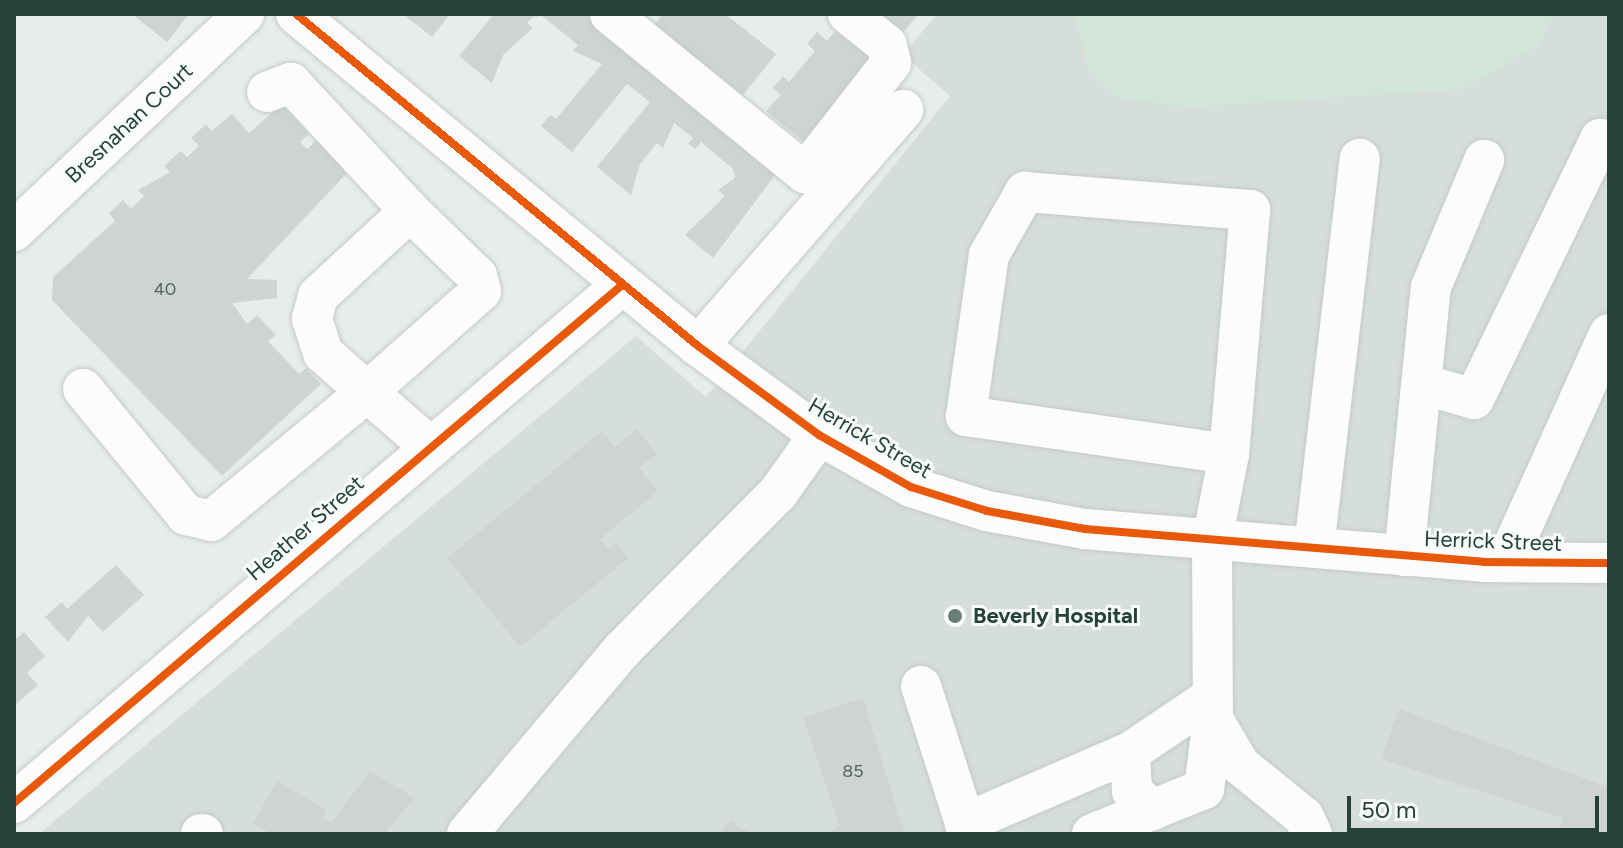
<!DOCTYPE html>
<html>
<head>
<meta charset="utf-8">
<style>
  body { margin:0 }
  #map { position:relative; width:1623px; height:848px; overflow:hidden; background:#e8edeb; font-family:Figtree,sans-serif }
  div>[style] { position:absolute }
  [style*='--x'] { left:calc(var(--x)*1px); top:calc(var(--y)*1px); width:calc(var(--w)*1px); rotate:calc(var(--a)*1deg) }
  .built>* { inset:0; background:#d6dedb }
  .green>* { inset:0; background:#d1e6d8 }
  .building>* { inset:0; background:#cfd4d2 }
  .roads { filter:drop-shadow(0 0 2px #c5cac8) drop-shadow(0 0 2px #c5cac8) }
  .minor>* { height:40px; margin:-20px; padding:0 20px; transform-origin:20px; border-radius:20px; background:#fcfcfc }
  .cycleway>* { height:8px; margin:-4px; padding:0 4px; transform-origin:4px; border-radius:4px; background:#e8590c }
  .dots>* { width:22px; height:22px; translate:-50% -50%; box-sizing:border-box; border:4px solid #f7fbf9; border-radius:50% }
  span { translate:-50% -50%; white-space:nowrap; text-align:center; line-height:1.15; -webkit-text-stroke:6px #f7fbf9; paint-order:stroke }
  .number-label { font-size:18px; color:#506761 }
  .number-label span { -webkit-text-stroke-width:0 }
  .street-label { font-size:22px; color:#24423a }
  .poi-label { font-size:22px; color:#24423a; font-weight:700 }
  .left { translate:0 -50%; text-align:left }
  .frame { position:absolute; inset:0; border:16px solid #24423a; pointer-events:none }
  .scale { position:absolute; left:1347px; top:796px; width:252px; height:36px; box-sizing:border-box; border:4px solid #24423a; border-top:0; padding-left:10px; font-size:24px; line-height:28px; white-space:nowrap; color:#24423a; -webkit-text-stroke:6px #f7fbf9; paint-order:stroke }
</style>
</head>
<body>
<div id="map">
  <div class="built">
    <i style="clip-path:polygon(937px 14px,1609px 14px,1609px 834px,39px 834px,636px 336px,706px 397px,950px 96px,903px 55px)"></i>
  </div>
  <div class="green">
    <i style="clip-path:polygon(1075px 14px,1553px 14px,1540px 44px,1463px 89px,1188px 107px,1117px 97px,1089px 72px)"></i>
  </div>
  <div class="building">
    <i style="clip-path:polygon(132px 14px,189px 14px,167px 42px)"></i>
    <i style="clip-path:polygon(403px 14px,450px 14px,432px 37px)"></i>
    <i style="clip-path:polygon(494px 14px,593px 14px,781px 167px,713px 258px,685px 235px,725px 196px,718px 190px,735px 178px,733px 169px,701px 142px,695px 149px,688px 144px,693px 138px,674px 123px,663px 148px,657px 143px,640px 164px,631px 195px,597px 167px,650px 102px,627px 84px,572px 152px,541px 126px,550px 115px,556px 119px,602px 64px,573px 51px,578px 45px,542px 16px,533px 17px,527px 23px,533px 28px,503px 55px,492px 83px,459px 56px)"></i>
    <i style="clip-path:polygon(663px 14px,725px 14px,776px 54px,743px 95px,654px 25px)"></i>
    <i style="clip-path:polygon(869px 14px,919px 14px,898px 38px)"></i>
    <i style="clip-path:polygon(840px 25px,878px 57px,805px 143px,766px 111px,781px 95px,773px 88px,783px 76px,789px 82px,815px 51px,807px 44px,817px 32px,827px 41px)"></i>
    <i style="clip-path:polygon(282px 104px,309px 134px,300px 142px,307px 149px,317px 140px,347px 173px,247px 279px,277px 280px,277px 298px,232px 303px,247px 324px,257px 315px,276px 335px,268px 341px,299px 374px,306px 368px,321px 384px,222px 476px,52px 300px,53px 277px,115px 221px,109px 213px,123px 200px,131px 209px,144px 196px,138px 190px,170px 172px,164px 166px,181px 151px,187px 157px,199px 146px,191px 138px,206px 124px,212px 131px,232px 114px,249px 133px)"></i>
    <i style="clip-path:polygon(637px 429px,657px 454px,639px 468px,658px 491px,600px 539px,608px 549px,616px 543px,628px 558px,520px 647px,447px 558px,602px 431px,615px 447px)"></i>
    <i style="clip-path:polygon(116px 565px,144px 595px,103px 632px,88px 616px,68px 642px,45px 617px,62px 602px,67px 609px)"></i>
    <i style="clip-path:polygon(24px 632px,45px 656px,27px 673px,38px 685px,14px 706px,14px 641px)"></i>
    <i style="clip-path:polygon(863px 698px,904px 833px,901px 834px,828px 834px,839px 825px,803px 717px)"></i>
    <i style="clip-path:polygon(1399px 709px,1605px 786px,1609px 774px,1609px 834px,1558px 834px,1563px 818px,1381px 759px)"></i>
    <i style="clip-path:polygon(370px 771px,415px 798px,384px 834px,271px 834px,253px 823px,277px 781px,327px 810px,323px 818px,331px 823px)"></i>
    <i style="clip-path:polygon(731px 820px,741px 829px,756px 834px,717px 834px)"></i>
  </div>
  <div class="roads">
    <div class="minor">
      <i style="--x:296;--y:14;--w:521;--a:39.55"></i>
      <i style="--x:698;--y:346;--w:150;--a:36.3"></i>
      <i style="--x:819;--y:435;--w:106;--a:29.5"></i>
      <i style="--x:911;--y:487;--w:80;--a:17.5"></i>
      <i style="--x:987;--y:511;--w:100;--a:10.4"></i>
      <i style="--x:1085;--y:529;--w:400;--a:4.7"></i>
      <i style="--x:1484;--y:562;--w:125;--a:0.5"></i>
      <i style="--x:610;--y:14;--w:252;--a:39.2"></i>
      <i style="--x:805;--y:173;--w:140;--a:-52"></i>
      <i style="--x:891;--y:63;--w:18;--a:-103"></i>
      <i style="--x:887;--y:45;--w:50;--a:-141.5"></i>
      <i style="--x:267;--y:92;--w:26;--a:-21"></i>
      <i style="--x:291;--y:83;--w:175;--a:47.1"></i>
      <i style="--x:14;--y:231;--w:316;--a:-43.3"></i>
      <i style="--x:698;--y:346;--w:313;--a:-49"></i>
      <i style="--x:1422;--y:384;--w:54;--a:16.1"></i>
      <i style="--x:1474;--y:399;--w:289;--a:-64.1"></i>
      <i style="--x:1600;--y:139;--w:10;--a:24"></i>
      <i style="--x:83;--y:389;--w:163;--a:50.7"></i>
      <i style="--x:186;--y:515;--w:26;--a:13"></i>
      <i style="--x:211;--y:521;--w:202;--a:-39.6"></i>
      <i style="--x:367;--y:392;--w:152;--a:-41.5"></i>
      <i style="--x:481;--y:291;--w:16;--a:-105"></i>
      <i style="--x:477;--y:276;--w:93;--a:-135.9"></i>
      <i style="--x:410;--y:211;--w:125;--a:137.3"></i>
      <i style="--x:318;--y:296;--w:24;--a:105"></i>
      <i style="--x:312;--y:319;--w:36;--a:72"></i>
      <i style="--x:323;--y:353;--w:59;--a:41.6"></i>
      <i style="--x:367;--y:392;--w:81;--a:41"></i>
      <i style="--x:1229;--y:454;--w:266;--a:-171.8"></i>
      <i style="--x:966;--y:416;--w:163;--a:-81.9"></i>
      <i style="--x:989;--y:255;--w:73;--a:-60.3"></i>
      <i style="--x:1025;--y:192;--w:226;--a:4.6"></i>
      <i style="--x:1250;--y:210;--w:245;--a:94.9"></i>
      <i style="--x:1229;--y:454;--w:89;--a:101.1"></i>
      <i style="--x:1212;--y:541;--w:178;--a:89.7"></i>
      <i style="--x:1213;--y:719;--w:53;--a:59.6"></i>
      <i style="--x:1240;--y:765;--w:82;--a:39.1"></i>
      <i style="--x:1304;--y:817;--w:19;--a:65"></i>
      <i style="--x:1314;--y:548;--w:392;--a:-83.3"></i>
      <i style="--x:1404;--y:556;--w:270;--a:-84.3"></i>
      <i style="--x:1431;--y:287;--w:138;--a:-67.3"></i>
      <i style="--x:1506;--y:562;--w:250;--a:-65.7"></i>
      <i style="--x:921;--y:686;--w:144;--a:72.2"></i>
      <i style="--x:14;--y:803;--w:799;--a:-40.43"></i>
      <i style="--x:1153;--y:810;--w:28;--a:-138"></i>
      <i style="--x:1132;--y:791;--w:39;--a:-93"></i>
      <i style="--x:1130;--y:752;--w:99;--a:-33.9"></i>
      <i style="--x:201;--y:834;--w:2;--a:0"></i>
      <i style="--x:467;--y:834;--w:242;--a:-49.9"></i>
      <i style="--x:623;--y:649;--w:220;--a:-45.2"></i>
      <i style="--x:778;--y:493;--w:71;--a:-54.7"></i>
      <i style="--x:968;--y:834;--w:11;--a:-105"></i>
      <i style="--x:965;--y:823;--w:180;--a:-23.3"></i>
      <i style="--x:1092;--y:834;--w:121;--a:-21.9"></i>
      <i style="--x:1204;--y:789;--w:71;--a:-82.7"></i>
    </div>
  </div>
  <div class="cycleway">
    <i style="--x:296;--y:14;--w:521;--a:39.55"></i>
    <i style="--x:698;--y:346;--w:150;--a:36.3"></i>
    <i style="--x:819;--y:435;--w:106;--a:29.5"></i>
    <i style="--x:911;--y:487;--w:80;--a:17.5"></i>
    <i style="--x:987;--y:511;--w:100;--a:10.4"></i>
    <i style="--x:1085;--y:529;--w:400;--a:4.7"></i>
    <i style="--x:1484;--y:562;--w:125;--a:0.5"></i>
    <i style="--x:14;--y:803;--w:799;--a:-40.43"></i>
  </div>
  <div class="dots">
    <i style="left:955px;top:616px;background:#697e78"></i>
  </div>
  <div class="number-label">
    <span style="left:165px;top:289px">40</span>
    <span style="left:853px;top:771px">85</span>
  </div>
  <div class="street-label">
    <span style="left:129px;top:123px;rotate:-43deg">Bresnahan Court</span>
    <span style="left:870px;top:438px;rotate:30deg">Herrick Street</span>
    <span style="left:305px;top:528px;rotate:-41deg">Heather Street</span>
    <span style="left:1493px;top:541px;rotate:2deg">Herrick Street</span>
  </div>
  <div class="poi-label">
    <span class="left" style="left:973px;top:616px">Beverly Hospital</span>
  </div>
  <div class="frame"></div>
  <div class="scale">50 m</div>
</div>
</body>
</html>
